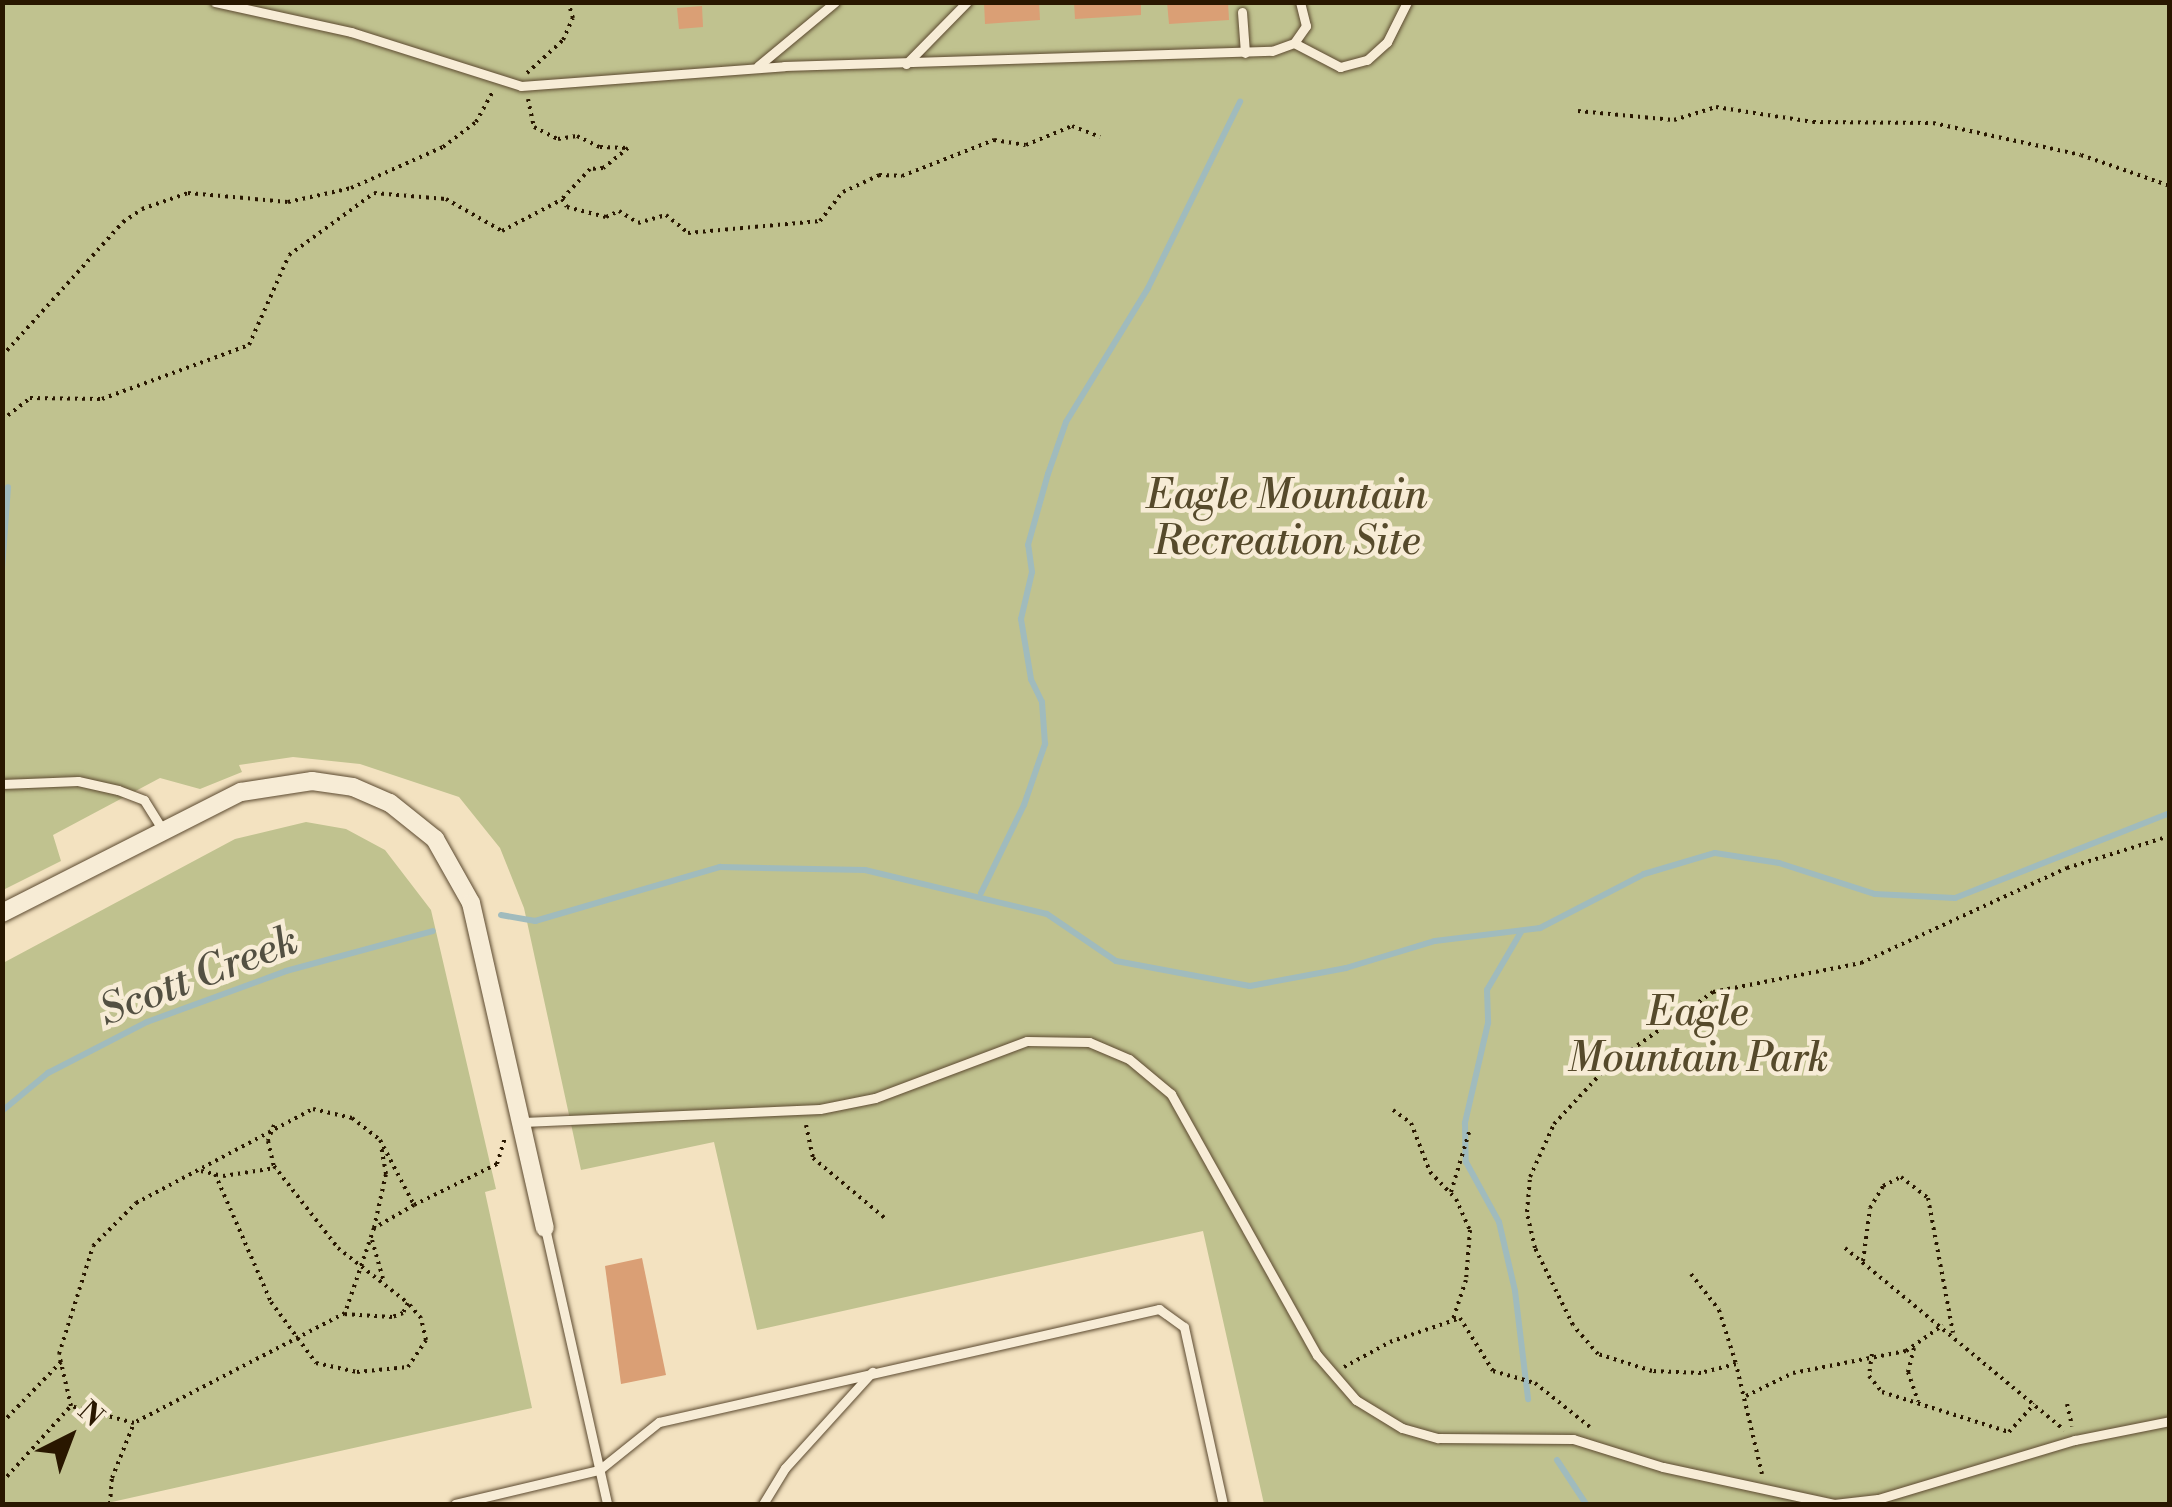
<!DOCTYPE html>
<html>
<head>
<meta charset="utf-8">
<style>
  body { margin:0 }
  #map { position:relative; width:2172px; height:1507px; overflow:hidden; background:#f3e2c0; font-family:"Libre Bodoni",serif }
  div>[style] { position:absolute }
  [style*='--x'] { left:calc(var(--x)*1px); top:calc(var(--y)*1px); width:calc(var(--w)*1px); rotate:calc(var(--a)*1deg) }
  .green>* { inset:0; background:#c0c28f }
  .stream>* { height:6px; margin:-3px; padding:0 3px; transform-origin:3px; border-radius:3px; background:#a0bbbd }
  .building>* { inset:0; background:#da9f75 }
  .path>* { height:4px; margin-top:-2px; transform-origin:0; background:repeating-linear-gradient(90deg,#291700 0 2.5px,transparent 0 7.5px) }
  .roads { filter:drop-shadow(0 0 2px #5c4a30) drop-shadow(0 0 2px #5c4a30) }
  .service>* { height:9px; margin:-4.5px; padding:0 4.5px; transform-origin:4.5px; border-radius:4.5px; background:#f7ecd6 }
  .minor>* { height:18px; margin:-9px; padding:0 9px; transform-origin:9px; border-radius:9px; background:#f7ecd6 }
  span { translate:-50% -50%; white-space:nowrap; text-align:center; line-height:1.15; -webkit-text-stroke:9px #f7ecd6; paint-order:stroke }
  .park-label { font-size:40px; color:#564a2b; font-style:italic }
  .water-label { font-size:42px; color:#535042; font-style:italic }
  .frame { position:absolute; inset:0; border:5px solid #291700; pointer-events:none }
  .north { position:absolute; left:20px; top:1387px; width:100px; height:100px; -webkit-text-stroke:8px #f7ecd6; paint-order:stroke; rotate:42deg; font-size:28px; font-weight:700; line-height:40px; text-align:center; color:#291700 }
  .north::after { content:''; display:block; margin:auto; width:35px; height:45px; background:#291700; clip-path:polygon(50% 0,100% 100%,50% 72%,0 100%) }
</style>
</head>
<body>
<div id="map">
  <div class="green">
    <i style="clip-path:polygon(2px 3px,2169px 3px,2169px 1504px,1264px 1504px,1203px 1231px,757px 1330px,714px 1142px,581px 1170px,524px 908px,500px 848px,459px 797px,360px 764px,293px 757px,239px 765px,242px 772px,200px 789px,160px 778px,53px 835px,61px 861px,3px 890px)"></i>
    <i style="clip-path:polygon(306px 822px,346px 829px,385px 850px,431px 910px,496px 1189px,485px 1192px,532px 1408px,103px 1504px,3px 1504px,3px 963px,235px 839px)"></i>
  </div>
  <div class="stream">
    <i style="--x:2;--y:569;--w:82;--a:-85.8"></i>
    <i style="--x:981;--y:893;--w:98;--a:-64"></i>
    <i style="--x:1024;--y:805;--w:65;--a:-71"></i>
    <i style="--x:1045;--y:744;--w:42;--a:-94.1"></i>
    <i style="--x:1042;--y:702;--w:25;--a:-116"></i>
    <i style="--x:1031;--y:679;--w:61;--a:-99.5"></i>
    <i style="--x:1021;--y:619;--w:48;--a:-76.8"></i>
    <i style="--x:1032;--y:572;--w:27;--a:-98"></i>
    <i style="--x:1028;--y:545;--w:74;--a:-74.3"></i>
    <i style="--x:1048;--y:474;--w:55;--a:-70.9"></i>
    <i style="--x:1066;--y:422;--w:157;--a:-58.5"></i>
    <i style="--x:1148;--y:288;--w:208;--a:-63.7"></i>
    <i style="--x:501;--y:915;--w:35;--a:10"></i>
    <i style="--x:535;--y:921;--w:193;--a:-16.3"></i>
    <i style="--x:720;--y:867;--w:145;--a:1.2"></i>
    <i style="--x:865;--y:870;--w:187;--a:13.6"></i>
    <i style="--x:1047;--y:914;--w:83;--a:34.3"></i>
    <i style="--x:1116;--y:961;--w:136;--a:10.6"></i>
    <i style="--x:1250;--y:986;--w:98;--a:-10.6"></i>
    <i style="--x:1346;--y:968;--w:93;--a:-16.9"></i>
    <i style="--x:1435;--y:941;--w:106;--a:-7.1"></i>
    <i style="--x:1540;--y:928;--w:117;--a:-27.4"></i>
    <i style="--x:1644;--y:874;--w:74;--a:-16.5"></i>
    <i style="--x:1715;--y:853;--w:65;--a:8.9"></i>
    <i style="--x:1779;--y:863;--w:101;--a:17.9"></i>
    <i style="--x:1875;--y:894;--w:80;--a:2.9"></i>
    <i style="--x:1955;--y:898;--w:231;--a:-21.6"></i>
    <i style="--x:1521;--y:932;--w:67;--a:120.4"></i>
    <i style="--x:1487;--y:990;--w:33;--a:88"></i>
    <i style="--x:1488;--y:1023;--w:103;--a:103"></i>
    <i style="--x:1465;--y:1123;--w:39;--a:89"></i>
    <i style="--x:1466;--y:1162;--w:68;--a:61.2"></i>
    <i style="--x:1499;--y:1222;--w:71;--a:76.9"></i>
    <i style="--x:1515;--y:1291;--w:109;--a:83.1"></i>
    <i style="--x:2;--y:1111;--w:60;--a:-39.6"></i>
    <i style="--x:48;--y:1073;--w:111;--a:-27.3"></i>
    <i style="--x:147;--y:1022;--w:148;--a:-20.1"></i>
    <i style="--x:286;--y:971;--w:152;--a:-15.2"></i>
    <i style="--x:1557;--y:1460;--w:53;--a:56.6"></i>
  </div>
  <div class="building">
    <i style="clip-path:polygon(984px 2px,1039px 2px,1040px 20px,985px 24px)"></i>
    <i style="clip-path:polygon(1074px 2px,1141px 2px,1141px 15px,1075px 19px)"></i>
    <i style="clip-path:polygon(1167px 2px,1228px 2px,1229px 20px,1169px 24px)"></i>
    <i style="clip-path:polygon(702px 6px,703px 27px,679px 29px,677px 8px)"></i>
    <i style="clip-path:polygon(642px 1258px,666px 1375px,621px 1384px,605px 1266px)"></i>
  </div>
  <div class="path">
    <i style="--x:527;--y:73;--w:49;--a:-42.5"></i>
    <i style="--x:563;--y:40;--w:24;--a:-66"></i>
    <i style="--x:573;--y:18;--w:17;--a:-107"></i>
    <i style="--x:528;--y:99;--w:29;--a:78"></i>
    <i style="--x:534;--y:127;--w:27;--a:27"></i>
    <i style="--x:558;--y:139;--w:19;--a:-9"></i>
    <i style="--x:577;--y:136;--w:25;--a:26"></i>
    <i style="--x:600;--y:147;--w:28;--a:2"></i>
    <i style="--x:628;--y:148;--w:32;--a:141"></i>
    <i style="--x:603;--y:168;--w:13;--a:176"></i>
    <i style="--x:590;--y:169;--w:41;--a:133"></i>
    <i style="--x:562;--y:199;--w:9;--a:58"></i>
    <i style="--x:567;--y:207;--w:40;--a:14.4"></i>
    <i style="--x:606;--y:217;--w:14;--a:-25"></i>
    <i style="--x:619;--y:211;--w:22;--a:32"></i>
    <i style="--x:638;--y:223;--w:29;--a:-16"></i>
    <i style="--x:666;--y:215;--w:28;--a:39"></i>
    <i style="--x:688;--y:233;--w:133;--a:-5.2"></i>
    <i style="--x:820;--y:221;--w:37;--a:-52"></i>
    <i style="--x:843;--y:192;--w:40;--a:-25"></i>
    <i style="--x:879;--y:175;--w:23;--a:2"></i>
    <i style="--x:902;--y:176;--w:99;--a:-21.4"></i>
    <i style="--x:994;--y:140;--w:32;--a:9"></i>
    <i style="--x:1026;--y:145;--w:50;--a:-22.4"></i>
    <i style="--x:1072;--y:126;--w:30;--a:21"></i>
    <i style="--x:1578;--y:111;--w:96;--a:5.4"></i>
    <i style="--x:1674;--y:120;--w:44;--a:-17.2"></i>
    <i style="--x:1716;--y:107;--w:98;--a:8.8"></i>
    <i style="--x:1813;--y:122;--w:120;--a:0.5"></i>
    <i style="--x:1933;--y:123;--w:151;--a:12.2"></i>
    <i style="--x:2081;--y:155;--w:94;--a:19.2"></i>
    <i style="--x:2;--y:356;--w:181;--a:-47.9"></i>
    <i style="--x:123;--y:222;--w:23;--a:-34"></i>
    <i style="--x:142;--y:209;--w:49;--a:-19.2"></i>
    <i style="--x:188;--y:193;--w:100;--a:5.1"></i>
    <i style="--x:288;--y:202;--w:65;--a:-12.5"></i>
    <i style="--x:351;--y:188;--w:101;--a:-24"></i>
    <i style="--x:443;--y:147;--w:41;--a:-37.1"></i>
    <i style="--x:476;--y:122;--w:35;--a:-61"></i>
    <i style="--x:2;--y:420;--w:36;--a:-38"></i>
    <i style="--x:30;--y:398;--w:72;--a:0.8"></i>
    <i style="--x:102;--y:399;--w:157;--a:-20.2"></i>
    <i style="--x:249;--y:345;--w:98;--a:-66"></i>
    <i style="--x:289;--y:255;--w:105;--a:-36.1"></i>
    <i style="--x:374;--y:193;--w:72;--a:4.8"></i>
    <i style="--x:446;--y:199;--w:64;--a:29.7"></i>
    <i style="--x:502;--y:231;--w:67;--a:-27.7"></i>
    <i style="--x:313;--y:1109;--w:40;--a:13"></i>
    <i style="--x:352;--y:1118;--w:36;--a:38"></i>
    <i style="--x:380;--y:1140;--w:73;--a:62.4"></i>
    <i style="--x:414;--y:1205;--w:46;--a:150.1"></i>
    <i style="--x:374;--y:1228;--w:90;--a:108.8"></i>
    <i style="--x:345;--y:1313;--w:238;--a:152.5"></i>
    <i style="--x:134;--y:1423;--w:65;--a:-164.9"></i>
    <i style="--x:71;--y:1406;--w:53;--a:-103"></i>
    <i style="--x:59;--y:1354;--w:113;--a:-72.5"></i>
    <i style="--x:93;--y:1246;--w:61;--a:-45"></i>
    <i style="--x:136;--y:1203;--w:200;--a:-28"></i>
    <i style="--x:1393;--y:1110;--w:22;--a:36"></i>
    <i style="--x:1411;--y:1123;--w:53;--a:68.8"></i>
    <i style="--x:1430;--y:1172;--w:37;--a:46"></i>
    <i style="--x:1456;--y:1199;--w:34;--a:66"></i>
    <i style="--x:1470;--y:1230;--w:50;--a:94.6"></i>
    <i style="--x:1466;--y:1280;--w:41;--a:108.4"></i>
    <i style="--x:274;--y:1125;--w:17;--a:111"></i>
    <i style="--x:268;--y:1141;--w:26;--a:77"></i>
    <i style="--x:274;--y:1166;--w:104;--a:52"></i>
    <i style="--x:338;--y:1248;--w:89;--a:38.2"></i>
    <i style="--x:408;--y:1303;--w:11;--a:117"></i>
    <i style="--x:403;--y:1313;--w:12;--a:160"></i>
    <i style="--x:392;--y:1317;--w:49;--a:-176.5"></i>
    <i style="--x:806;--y:1125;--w:34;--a:78"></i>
    <i style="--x:813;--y:1158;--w:95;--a:39.9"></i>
    <i style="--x:201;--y:1171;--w:23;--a:13"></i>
    <i style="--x:223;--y:1176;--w:53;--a:-8.7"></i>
    <i style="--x:215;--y:1174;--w:140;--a:66.4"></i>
    <i style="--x:271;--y:1302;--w:76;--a:53.6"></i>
    <i style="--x:316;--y:1363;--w:42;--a:12.4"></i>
    <i style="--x:357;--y:1372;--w:51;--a:-5.6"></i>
    <i style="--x:408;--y:1367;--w:32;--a:-56"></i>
    <i style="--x:426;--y:1340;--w:23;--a:-103"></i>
    <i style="--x:421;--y:1318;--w:20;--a:-131"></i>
    <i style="--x:1451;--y:1192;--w:66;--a:-73.2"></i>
    <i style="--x:414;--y:1205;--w:93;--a:-26.3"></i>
    <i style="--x:497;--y:1164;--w:27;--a:-73"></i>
    <i style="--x:374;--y:1228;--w:55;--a:-77.5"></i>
    <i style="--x:386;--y:1174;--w:29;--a:-100"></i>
    <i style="--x:372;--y:1240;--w:41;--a:74.2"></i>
    <i style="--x:1845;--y:1248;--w:285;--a:39.7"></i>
    <i style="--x:1863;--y:1261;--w:53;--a:-82.5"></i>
    <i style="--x:1870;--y:1208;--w:26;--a:-59"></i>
    <i style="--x:1883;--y:1186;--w:20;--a:-27"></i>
    <i style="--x:1901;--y:1177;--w:34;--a:38"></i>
    <i style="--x:1928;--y:1198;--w:137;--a:79.5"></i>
    <i style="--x:1691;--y:1274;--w:46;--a:52.1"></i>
    <i style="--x:1719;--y:1310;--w:57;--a:72.5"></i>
    <i style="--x:1914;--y:1348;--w:25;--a:104"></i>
    <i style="--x:1908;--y:1372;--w:31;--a:71"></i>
    <i style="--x:1872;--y:1354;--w:22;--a:98"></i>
    <i style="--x:1869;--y:1376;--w:21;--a:51"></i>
    <i style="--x:1882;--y:1392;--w:133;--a:17.5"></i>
    <i style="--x:2009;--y:1432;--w:38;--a:-48"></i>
    <i style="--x:1344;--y:1367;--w:52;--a:-28.5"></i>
    <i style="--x:1390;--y:1342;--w:74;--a:-18.9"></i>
    <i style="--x:1460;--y:1318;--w:62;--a:58.1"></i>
    <i style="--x:1493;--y:1371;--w:44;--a:15.9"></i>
    <i style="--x:1535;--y:1383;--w:70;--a:38.7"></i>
    <i style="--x:1746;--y:1396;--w:52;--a:-26.1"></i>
    <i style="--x:1793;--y:1373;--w:115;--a:-11"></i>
    <i style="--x:1906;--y:1351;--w:45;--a:-35.1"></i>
    <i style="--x:2067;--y:1404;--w:23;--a:77"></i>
    <i style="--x:2;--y:1423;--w:85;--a:-46"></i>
    <i style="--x:1762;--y:1474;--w:113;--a:-103.3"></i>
    <i style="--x:1736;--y:1364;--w:36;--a:166"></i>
    <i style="--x:1701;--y:1373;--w:49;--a:-177.7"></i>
    <i style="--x:1652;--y:1371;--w:57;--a:-162.5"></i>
    <i style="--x:1598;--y:1354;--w:38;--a:-131"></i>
    <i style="--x:1573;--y:1325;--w:86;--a:-116.3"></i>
    <i style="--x:1535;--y:1248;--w:37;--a:-103"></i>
    <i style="--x:1527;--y:1212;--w:35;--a:-85"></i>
    <i style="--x:1530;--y:1177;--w:58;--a:-65.6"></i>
    <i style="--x:1554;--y:1124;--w:78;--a:-47.1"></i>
    <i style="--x:1607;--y:1067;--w:130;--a:-35.3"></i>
    <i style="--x:1713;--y:992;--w:151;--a:-11.1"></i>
    <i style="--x:1861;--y:963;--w:227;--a:-24.8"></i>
    <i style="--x:2067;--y:868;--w:108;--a:-17.3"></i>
    <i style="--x:2;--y:1482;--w:103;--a:-47.8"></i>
    <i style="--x:110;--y:1504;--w:26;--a:-86"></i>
    <i style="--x:112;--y:1478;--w:59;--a:-68.2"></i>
  </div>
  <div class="roads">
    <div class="service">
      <i style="--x:215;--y:2;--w:139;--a:12.4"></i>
      <i style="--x:351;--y:32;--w:178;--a:17.6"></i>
      <i style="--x:521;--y:86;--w:264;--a:-4.3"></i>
      <i style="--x:784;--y:66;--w:488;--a:-1.8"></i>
      <i style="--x:1272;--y:51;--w:23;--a:-20"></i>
      <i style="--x:1294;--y:43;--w:52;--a:27.6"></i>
      <i style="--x:1340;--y:67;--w:28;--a:-15"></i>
      <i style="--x:1367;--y:60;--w:27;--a:-42"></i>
      <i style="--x:1387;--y:42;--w:45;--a:-63.4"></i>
      <i style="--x:1242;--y:12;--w:41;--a:85.8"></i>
      <i style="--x:1294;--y:43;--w:21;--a:-55"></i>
      <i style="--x:1306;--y:26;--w:25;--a:-104"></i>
      <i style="--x:906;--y:64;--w:87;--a:-45.5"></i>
      <i style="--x:758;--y:66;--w:100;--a:-39.7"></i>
      <i style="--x:2;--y:784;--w:76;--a:-2.3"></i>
      <i style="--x:78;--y:781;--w:41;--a:12.7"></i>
      <i style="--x:118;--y:790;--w:28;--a:21"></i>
      <i style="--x:144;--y:800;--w:32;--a:58"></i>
      <i style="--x:523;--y:1122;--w:297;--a:-2.5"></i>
      <i style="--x:820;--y:1109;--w:56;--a:-11.3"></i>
      <i style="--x:875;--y:1098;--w:162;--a:-20.6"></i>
      <i style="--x:1027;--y:1041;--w:62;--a:0.9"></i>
      <i style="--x:1089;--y:1042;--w:43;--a:23"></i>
      <i style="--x:1129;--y:1059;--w:55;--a:39.8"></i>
      <i style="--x:1171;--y:1094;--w:299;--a:60.8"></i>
      <i style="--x:1317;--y:1355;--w:60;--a:49.1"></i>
      <i style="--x:1356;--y:1400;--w:54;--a:31.3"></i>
      <i style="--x:1402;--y:1428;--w:37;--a:16"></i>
      <i style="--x:1438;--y:1438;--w:135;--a:0.4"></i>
      <i style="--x:1573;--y:1439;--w:94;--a:17.3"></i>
      <i style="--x:1663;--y:1467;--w:175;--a:12.2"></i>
      <i style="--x:1834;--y:1504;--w:44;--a:-6.5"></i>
      <i style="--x:1878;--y:1499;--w:206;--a:-16.7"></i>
      <i style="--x:2075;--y:1440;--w:97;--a:-11.3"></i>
      <i style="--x:545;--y:1228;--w:283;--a:77.3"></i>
      <i style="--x:455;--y:1504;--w:148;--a:-13.3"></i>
      <i style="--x:599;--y:1470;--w:77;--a:-38.7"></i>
      <i style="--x:659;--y:1422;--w:513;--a:-12.73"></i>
      <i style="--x:1159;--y:1309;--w:31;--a:36"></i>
      <i style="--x:1184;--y:1327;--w:181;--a:77.6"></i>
      <i style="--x:763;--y:1504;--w:42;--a:-58.6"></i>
      <i style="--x:785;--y:1468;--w:130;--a:-47.8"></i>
    </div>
    <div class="minor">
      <i style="--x:2;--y:913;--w:268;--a:-26.9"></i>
      <i style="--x:241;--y:792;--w:72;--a:-8.8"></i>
      <i style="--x:312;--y:781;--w:41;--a:8.3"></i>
      <i style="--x:353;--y:787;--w:40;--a:23.4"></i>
      <i style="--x:390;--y:803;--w:58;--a:38.7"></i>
      <i style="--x:435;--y:839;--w:73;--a:60.6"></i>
      <i style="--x:471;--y:903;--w:333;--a:77.2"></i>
    </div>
  </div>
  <div class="park-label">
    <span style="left:1287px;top:519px">Eagle Mountain<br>Recreation Site</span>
    <span style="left:1698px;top:1036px">Eagle<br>Mountain Park</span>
  </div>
  <div class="water-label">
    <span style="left:199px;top:977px;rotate:-21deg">Scott Creek</span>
  </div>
  <div class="frame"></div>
  <div class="north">N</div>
</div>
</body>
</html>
